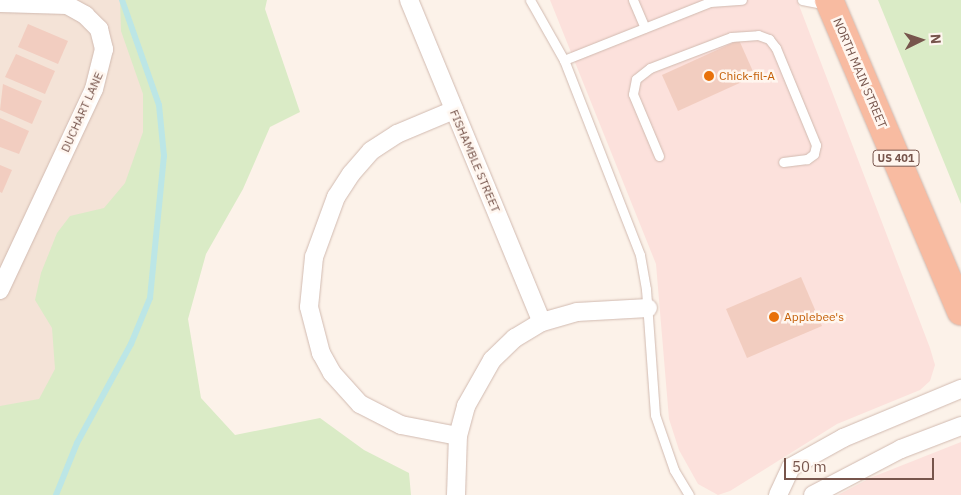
<!DOCTYPE html>
<html>
<head>
<meta charset="utf-8">
<style>
  body { margin:0 }
  #map { position:relative; width:961px; height:495px; overflow:hidden; background:#fcf2e9; font-family:"IBM Plex Sans",sans-serif }
  div>[style] { position:absolute }
  [style*='--x'] { left:calc(var(--x)*1px); top:calc(var(--y)*1px); width:calc(var(--w)*1px); rotate:calc(var(--a)*1deg) }
  .residential>* { inset:0; background:#f4e3d7 }
  .commercial>* { inset:0; background:#fce1dc }
  .green>* { inset:0; background:#daebc6 }
  .stream>* { height:6px; margin:-3px; padding:0 3px; transform-origin:3px; border-radius:3px; background:#bce6e6 }
  .building>* { inset:0; background:#f2cdc0 }
  .roads { filter:drop-shadow(0 0 1px #d1bab0) drop-shadow(0 0 1px #d1bab0) }
  .service>* { height:9px; margin:-4.5px; padding:0 4.5px; transform-origin:4.5px; border-radius:4.5px; background:#fff }
  .minor>* { height:18px; margin:-9px; padding:0 9px; transform-origin:9px; border-radius:9px; background:#fff }
  .trunk>* { height:28px; margin:-14px; padding:0 14px; transform-origin:14px; border-radius:14px; background:#f8bba1 }
  .dots>* { width:14px; height:14px; translate:-50% -50%; box-sizing:border-box; border:2px solid #fff6ef; border-radius:50% }
  span { translate:-50% -50%; white-space:nowrap; text-align:center; line-height:1.15; -webkit-text-stroke:5px #fff6ef; paint-order:stroke }
  .shield-label span { padding:1px 4px; background:#fff6ef; border:1px solid; border-radius:4px; -webkit-text-stroke-width:0 }
  .shield-label { font-size:11px; color:#77554c; font-weight:700 }
  .street-label { font-size:12px; color:#77554c }
  .food-label { font-size:12px; color:#c56008 }
  .left { translate:0 -50%; text-align:left }
  .north { position:absolute; left:896px; top:15px; width:50px; height:50px; -webkit-text-stroke:4px #fff6ef; paint-order:stroke; rotate:86deg; font-size:14px; font-weight:700; line-height:20px; text-align:center; color:#77554c }
  .north::after { content:''; display:block; margin:auto; width:18px; height:22px; background:#77554c; clip-path:polygon(50% 0,100% 100%,50% 72%,0 100%) }
  .scale { position:absolute; left:784px; top:458px; width:150px; height:22px; box-sizing:border-box; border:2px solid #77554c; border-top:0; padding-left:6px; font-size:15px; line-height:18px; white-space:nowrap; color:#77554c; -webkit-text-stroke:4px #fff6ef; paint-order:stroke }
</style>
</head>
<body>
<div id="map">
  <div class="residential">
    <i style="clip-path:polygon(0 0,170px 0,193px 68px,0 495px)"></i>
  </div>
  <div class="commercial">
    <i style="clip-path:polygon(550px 0,797px 0,930px 348px,935px 365px,930px 381px,920px 390px,837px 424px,730px 491px,718px 495px,698px 484px,679px 450px,669px 419px,656px 264px)"></i>
    <i style="clip-path:polygon(961px 442px,961px 495px,838px 495px,870px 478px)"></i>
  </div>
  <div class="green">
    <i style="clip-path:polygon(120px 0,267px 0,265px 9px,300px 112px,270px 127px,243px 189px,206px 254px,188px 319px,201px 398px,235px 435px,320px 418px,364px 450px,409px 473px,411px 495px,0 495px,0 406px,39px 399px,55px 369px,52px 328px,35px 300px,41px 273px,57px 233px,70px 216px,104px 208px,125px 183px,143px 132px,143px 94px,121px 31px)"></i>
    <i style="clip-path:polygon(878px 0,961px 0,961px 204px)"></i>
  </div>
  <div class="stream">
    <i style="--x:56;--y:495;--w:56;--a:-68"></i>
    <i style="--x:77;--y:443;--w:113;--a:-61.4"></i>
    <i style="--x:131;--y:344;--w:50;--a:-67.6"></i>
    <i style="--x:150;--y:298;--w:143;--a:-84.4"></i>
    <i style="--x:164;--y:156;--w:51;--a:-95.6"></i>
    <i style="--x:159;--y:105;--w:111;--a:-109.4"></i>
  </div>
  <div class="building">
    <i style="clip-path:polygon(28px 24px,68px 41px,58px 64px,18px 47px)"></i>
    <i style="clip-path:polygon(739px 40px,755px 76px,678px 111px,662px 75px)"></i>
    <i style="clip-path:polygon(16px 54px,55px 71px,45px 94px,5px 77px)"></i>
    <i style="clip-path:polygon(3px 84px,42px 101px,32px 124px,0 110px)"></i>
    <i style="clip-path:polygon(0 118px,29px 131px,19px 154px,0 147px)"></i>
    <i style="clip-path:polygon(0 165px,12px 170px,2px 193px,0 192px)"></i>
    <i style="clip-path:polygon(801px 277px,822px 326px,747px 358px,726px 309px)"></i>
  </div>
  <div class="roads">
    <div class="service">
      <i style="--x:530;--y:0;--w:69;--a:60.5"></i>
      <i style="--x:564;--y:60;--w:209;--a:68.7"></i>
      <i style="--x:640;--y:255;--w:35;--a:80"></i>
      <i style="--x:646;--y:289;--w:126;--a:85.9"></i>
      <i style="--x:655;--y:415;--w:58;--a:70.9"></i>
      <i style="--x:674;--y:470;--w:29;--a:59"></i>
      <i style="--x:633;--y:0;--w:30;--a:67"></i>
      <i style="--x:802;--y:0;--w:25;--a:11"></i>
      <i style="--x:564;--y:60;--w:157;--a:-21.7"></i>
      <i style="--x:710;--y:2;--w:32;--a:-4"></i>
      <i style="--x:659;--y:156;--w:67;--a:-112.8"></i>
      <i style="--x:633;--y:94;--w:15;--a:-79"></i>
      <i style="--x:636;--y:79;--w:18;--a:-38"></i>
      <i style="--x:650;--y:68;--w:87;--a:-20.9"></i>
      <i style="--x:731;--y:37;--w:27;--a:-4"></i>
      <i style="--x:758;--y:35;--w:12;--a:20"></i>
      <i style="--x:769;--y:39;--w:11;--a:52"></i>
      <i style="--x:776;--y:48;--w:105;--a:67.6"></i>
      <i style="--x:816;--y:145;--w:9;--a:103"></i>
      <i style="--x:814;--y:154;--w:9;--a:144"></i>
      <i style="--x:807;--y:159;--w:24;--a:173"></i>
    </div>
    <div class="minor">
      <i style="--x:409;--y:0;--w:348;--a:67.6"></i>
      <i style="--x:0;--y:3;--w:67;--a:1.7"></i>
      <i style="--x:67;--y:5;--w:21;--a:29"></i>
      <i style="--x:85;--y:15;--w:20;--a:45"></i>
      <i style="--x:99;--y:29;--w:21;--a:76"></i>
      <i style="--x:104;--y:49;--w:41;--a:104"></i>
      <i style="--x:94;--y:89;--w:222;--a:115.1"></i>
      <i style="--x:454;--y:110;--w:62;--a:157.2"></i>
      <i style="--x:397;--y:134;--w:31;--a:147"></i>
      <i style="--x:371;--y:151;--w:30;--a:131"></i>
      <i style="--x:351;--y:174;--w:27;--a:123"></i>
      <i style="--x:336;--y:197;--w:64;--a:110.1"></i>
      <i style="--x:314;--y:257;--w:50;--a:95.7"></i>
      <i style="--x:309;--y:307;--w:48;--a:75.4"></i>
      <i style="--x:321;--y:353;--w:23;--a:61"></i>
      <i style="--x:332;--y:373;--w:42;--a:47.9"></i>
      <i style="--x:360;--y:404;--w:46;--a:27.1"></i>
      <i style="--x:401;--y:425;--w:58;--a:10.9"></i>
      <i style="--x:456;--y:495;--w:59;--a:-88.1"></i>
      <i style="--x:458;--y:436;--w:31;--a:-75"></i>
      <i style="--x:466;--y:406;--w:53;--a:-60.5"></i>
      <i style="--x:492;--y:360;--w:32;--a:-44"></i>
      <i style="--x:515;--y:338;--w:31;--a:-31"></i>
      <i style="--x:542;--y:322;--w:36;--a:-16"></i>
      <i style="--x:577;--y:312;--w:71;--a:-3.2"></i>
      <i style="--x:778;--y:495;--w:31;--a:-65"></i>
      <i style="--x:791;--y:467;--w:60;--a:-29.1"></i>
      <i style="--x:843;--y:438;--w:128;--a:-22.6"></i>
      <i style="--x:813;--y:495;--w:99;--a:-27.6"></i>
      <i style="--x:901;--y:449;--w:64;--a:-21"></i>
    </div>
    <div class="trunk">
      <i style="--x:829;--y:0;--w:338;--a:67"></i>
    </div>
  </div>
  <div class="dots">
    <i style="left:709px;top:76px;background:#e8710a"></i>
    <i style="left:774px;top:317px;background:#e8710a"></i>
  </div>
  <div class="shield-label">
    <span style="left:896px;top:158px">US 401</span>
  </div>
  <div class="street-label">
    <span style="left:860px;top:73px;rotate:67deg">NORTH MAIN STREET</span>
    <span style="left:82px;top:112px;rotate:-66deg">DUCHART LANE</span>
    <span style="left:475px;top:161px;rotate:67deg">FISHAMBLE STREET</span>
  </div>
  <div class="food-label">
    <span class="left" style="left:719px;top:76px">Chick-fil-A</span>
    <span class="left" style="left:784px;top:317px">Applebee's</span>
  </div>
  <div class="north">N</div>
  <div class="scale">50 m</div>
</div>
</body>
</html>
